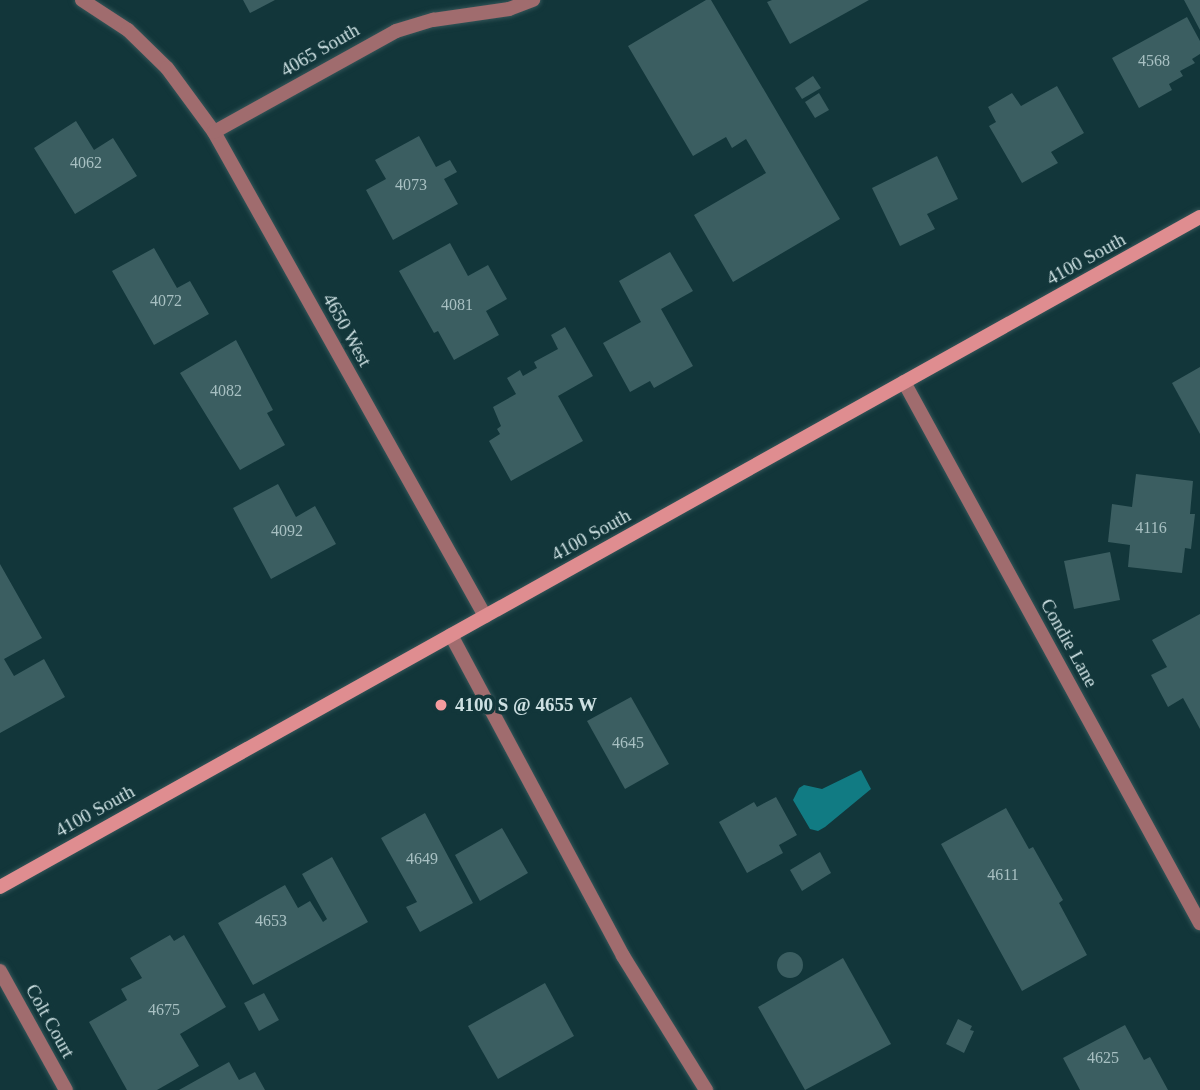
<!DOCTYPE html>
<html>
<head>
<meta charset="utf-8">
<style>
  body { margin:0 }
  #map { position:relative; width:1200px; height:1090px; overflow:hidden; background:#12363a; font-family:"Times New Roman",serif }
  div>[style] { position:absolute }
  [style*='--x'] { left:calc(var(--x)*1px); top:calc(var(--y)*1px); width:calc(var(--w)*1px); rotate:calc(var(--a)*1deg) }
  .water>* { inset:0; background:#117b83 }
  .building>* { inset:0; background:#3b5e61 }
  .round { border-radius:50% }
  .roads { filter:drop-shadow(0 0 2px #345558) drop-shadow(0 0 2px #345558) }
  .service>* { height:14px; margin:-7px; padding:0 7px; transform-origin:7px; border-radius:7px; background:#a06c6e }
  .minor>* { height:14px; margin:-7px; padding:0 7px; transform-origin:7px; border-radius:7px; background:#a06c6e }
  .secondary>* { height:14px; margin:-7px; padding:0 7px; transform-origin:7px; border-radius:7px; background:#df8d90 }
  .dots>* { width:19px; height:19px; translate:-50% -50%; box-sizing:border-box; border:4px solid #12363a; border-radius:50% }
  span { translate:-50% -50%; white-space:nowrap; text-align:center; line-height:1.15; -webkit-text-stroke:7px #12363a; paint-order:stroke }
  .number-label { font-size:16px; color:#a8c0c2 }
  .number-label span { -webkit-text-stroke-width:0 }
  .street-label { font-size:19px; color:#cde0e2 }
  .poi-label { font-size:19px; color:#cde0e2; font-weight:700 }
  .left { translate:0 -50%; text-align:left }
</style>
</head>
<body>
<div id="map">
  <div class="water">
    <i style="clip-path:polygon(861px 770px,871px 789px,825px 827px,818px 831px,810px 829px,793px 800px,799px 788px,804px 785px,822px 789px)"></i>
  </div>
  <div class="building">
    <i style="clip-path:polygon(243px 0,275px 0,250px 13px)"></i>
    <i style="clip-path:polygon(706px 0,711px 0,840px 219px,733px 282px,694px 215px,766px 173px,746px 139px,732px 148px,726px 137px,693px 156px,628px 46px)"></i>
    <i style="clip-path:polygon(772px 0,869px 0,790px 44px,767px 2px)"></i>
    <i style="clip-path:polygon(1184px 0,1200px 0,1200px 30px)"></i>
    <i style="clip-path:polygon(1187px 17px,1200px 41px,1200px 54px,1192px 59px,1195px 63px,1180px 71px,1183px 76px,1169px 84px,1172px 90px,1139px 108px,1112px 58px)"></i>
    <i style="clip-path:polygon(813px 76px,821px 88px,802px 99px,795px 88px)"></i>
    <i style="clip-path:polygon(1057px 86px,1084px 133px,1051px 152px,1058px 163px,1022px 183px,989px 126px,996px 122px,988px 107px,1012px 93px,1021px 106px)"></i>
    <i style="clip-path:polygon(819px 93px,829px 110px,815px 118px,805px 102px)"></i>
    <i style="clip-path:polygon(76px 121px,94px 150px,113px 138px,137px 176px,75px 214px,34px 148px)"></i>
    <i style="clip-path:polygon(419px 136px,436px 167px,450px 160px,457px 172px,444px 179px,458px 204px,393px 240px,366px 190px,386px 179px,375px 160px)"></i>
    <i style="clip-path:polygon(937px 156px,958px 199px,927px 214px,935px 229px,900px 246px,872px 188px)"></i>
    <i style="clip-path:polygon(450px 243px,468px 276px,488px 265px,507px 299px,486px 311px,499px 335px,454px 360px,438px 331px,434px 333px,399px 271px)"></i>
    <i style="clip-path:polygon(154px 248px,177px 288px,190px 281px,209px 314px,154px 345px,112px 271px)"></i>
    <i style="clip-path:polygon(670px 252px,693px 291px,661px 309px,693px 366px,654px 388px,650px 381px,630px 392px,603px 343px,641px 322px,619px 281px)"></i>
    <i style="clip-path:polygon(565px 327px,593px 376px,558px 396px,583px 441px,511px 481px,489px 441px,500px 434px,497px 429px,501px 426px,493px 407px,516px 394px,507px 378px,520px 370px,523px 376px,537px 368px,534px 362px,558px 349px,551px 335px)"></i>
    <i style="clip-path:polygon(236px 340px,273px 410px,267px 413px,285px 445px,240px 470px,180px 373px)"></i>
    <i style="clip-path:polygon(1200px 367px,1200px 434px,1172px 383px)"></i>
    <i style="clip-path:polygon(1136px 474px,1193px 481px,1190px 514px,1195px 514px,1191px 549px,1185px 548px,1182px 573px,1128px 567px,1130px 545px,1108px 542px,1112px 504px,1132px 507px)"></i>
    <i style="clip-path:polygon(278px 484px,296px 517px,315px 506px,336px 544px,271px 579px,233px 508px)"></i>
    <i style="clip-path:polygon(1110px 552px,1120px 600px,1074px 609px,1064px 561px)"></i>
    <i style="clip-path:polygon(0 564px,42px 638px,4px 659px,14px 676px,44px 659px,65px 697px,0 733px)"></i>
    <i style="clip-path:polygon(1200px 614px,1200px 729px,1183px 698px,1168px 707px,1151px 675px,1167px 667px,1152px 640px)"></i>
    <i style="clip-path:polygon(631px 697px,669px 764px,625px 789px,587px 721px)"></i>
    <i style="clip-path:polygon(776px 797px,797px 835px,779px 845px,783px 853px,747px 873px,719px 822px,754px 802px,757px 807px)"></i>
    <i style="clip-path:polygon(1006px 808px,1029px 849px,1033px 847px,1063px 900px,1059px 903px,1087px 955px,1022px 991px,941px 844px)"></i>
    <i style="clip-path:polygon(425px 813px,473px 903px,420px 932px,406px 907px,417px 902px,381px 838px)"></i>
    <i style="clip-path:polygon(502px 828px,528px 873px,480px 901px,455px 855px)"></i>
    <i style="clip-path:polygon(820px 852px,831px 873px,802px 891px,790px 870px)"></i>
    <i style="clip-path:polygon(332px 857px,368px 922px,253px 985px,218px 923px,285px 885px,298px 908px,310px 901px,323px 922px,327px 919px,302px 874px)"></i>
    <i style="clip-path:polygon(170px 935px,174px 941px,184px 935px,226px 1007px,180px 1034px,199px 1066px,157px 1090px,127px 1090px,89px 1022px,127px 1000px,121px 989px,142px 978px,130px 958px)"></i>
    <i class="round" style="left:777px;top:952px;width:26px;height:26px"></i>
    <i style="clip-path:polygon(843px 958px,891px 1044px,805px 1090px,758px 1007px)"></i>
    <i style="clip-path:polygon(545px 983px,574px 1036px,498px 1079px,468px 1026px)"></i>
    <i style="clip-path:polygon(264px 993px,279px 1020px,259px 1031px,244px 1003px)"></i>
    <i style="clip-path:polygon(958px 1019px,972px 1026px,970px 1030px,974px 1031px,964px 1053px,946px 1044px)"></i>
    <i style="clip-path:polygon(1125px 1025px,1144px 1060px,1150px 1057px,1168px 1090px,1080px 1090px,1063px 1058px)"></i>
    <i style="clip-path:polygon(229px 1062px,239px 1080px,255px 1072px,265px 1090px,179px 1090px)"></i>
  </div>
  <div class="roads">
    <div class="service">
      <i style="--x:451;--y:635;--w:364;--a:61.8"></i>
      <i style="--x:623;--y:956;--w:158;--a:58.2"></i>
    </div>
    <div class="minor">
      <i style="--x:82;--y:0;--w:55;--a:33.1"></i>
      <i style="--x:128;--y:30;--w:54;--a:44.3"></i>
      <i style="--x:167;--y:68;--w:79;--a:53.7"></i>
      <i style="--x:214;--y:132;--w:555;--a:60.75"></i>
      <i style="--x:214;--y:132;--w:208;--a:-29"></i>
      <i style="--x:396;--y:31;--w:39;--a:-17"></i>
      <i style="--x:433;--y:20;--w:77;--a:-8.2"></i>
      <i style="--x:509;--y:9;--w:26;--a:-21"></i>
      <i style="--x:904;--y:382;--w:617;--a:61.32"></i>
      <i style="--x:0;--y:971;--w:136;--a:61"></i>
    </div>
    <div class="secondary">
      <i style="--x:0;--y:887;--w:1374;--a:-29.18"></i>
    </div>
  </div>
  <div class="dots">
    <i style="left:441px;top:705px;background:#f59b9e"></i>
  </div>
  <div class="number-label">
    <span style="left:1154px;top:61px">4568</span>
    <span style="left:86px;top:163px">4062</span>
    <span style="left:411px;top:185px">4073</span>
    <span style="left:166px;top:301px">4072</span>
    <span style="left:457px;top:305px">4081</span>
    <span style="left:226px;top:391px">4082</span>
    <span style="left:1151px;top:528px">4116</span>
    <span style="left:287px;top:531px">4092</span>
    <span style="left:628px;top:743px">4645</span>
    <span style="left:422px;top:859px">4649</span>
    <span style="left:1003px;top:875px">4611</span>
    <span style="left:271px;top:921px">4653</span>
    <span style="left:164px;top:1010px">4675</span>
    <span style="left:1103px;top:1058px">4625</span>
  </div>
  <div class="street-label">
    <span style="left:320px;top:50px;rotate:-30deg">4065 South</span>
    <span style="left:1086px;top:259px;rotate:-29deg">4100 South</span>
    <span style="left:347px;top:330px;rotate:61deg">4650 West</span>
    <span style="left:591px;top:535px;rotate:-29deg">4100 South</span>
    <span style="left:1069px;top:643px;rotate:61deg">Condie Lane</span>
    <span style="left:95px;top:811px;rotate:-29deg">4100 South</span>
    <span style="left:50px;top:1021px;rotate:61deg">Colt Court</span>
  </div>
  <div class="poi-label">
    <span class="left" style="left:455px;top:705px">4100 S @ 4655 W</span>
  </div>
</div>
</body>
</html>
